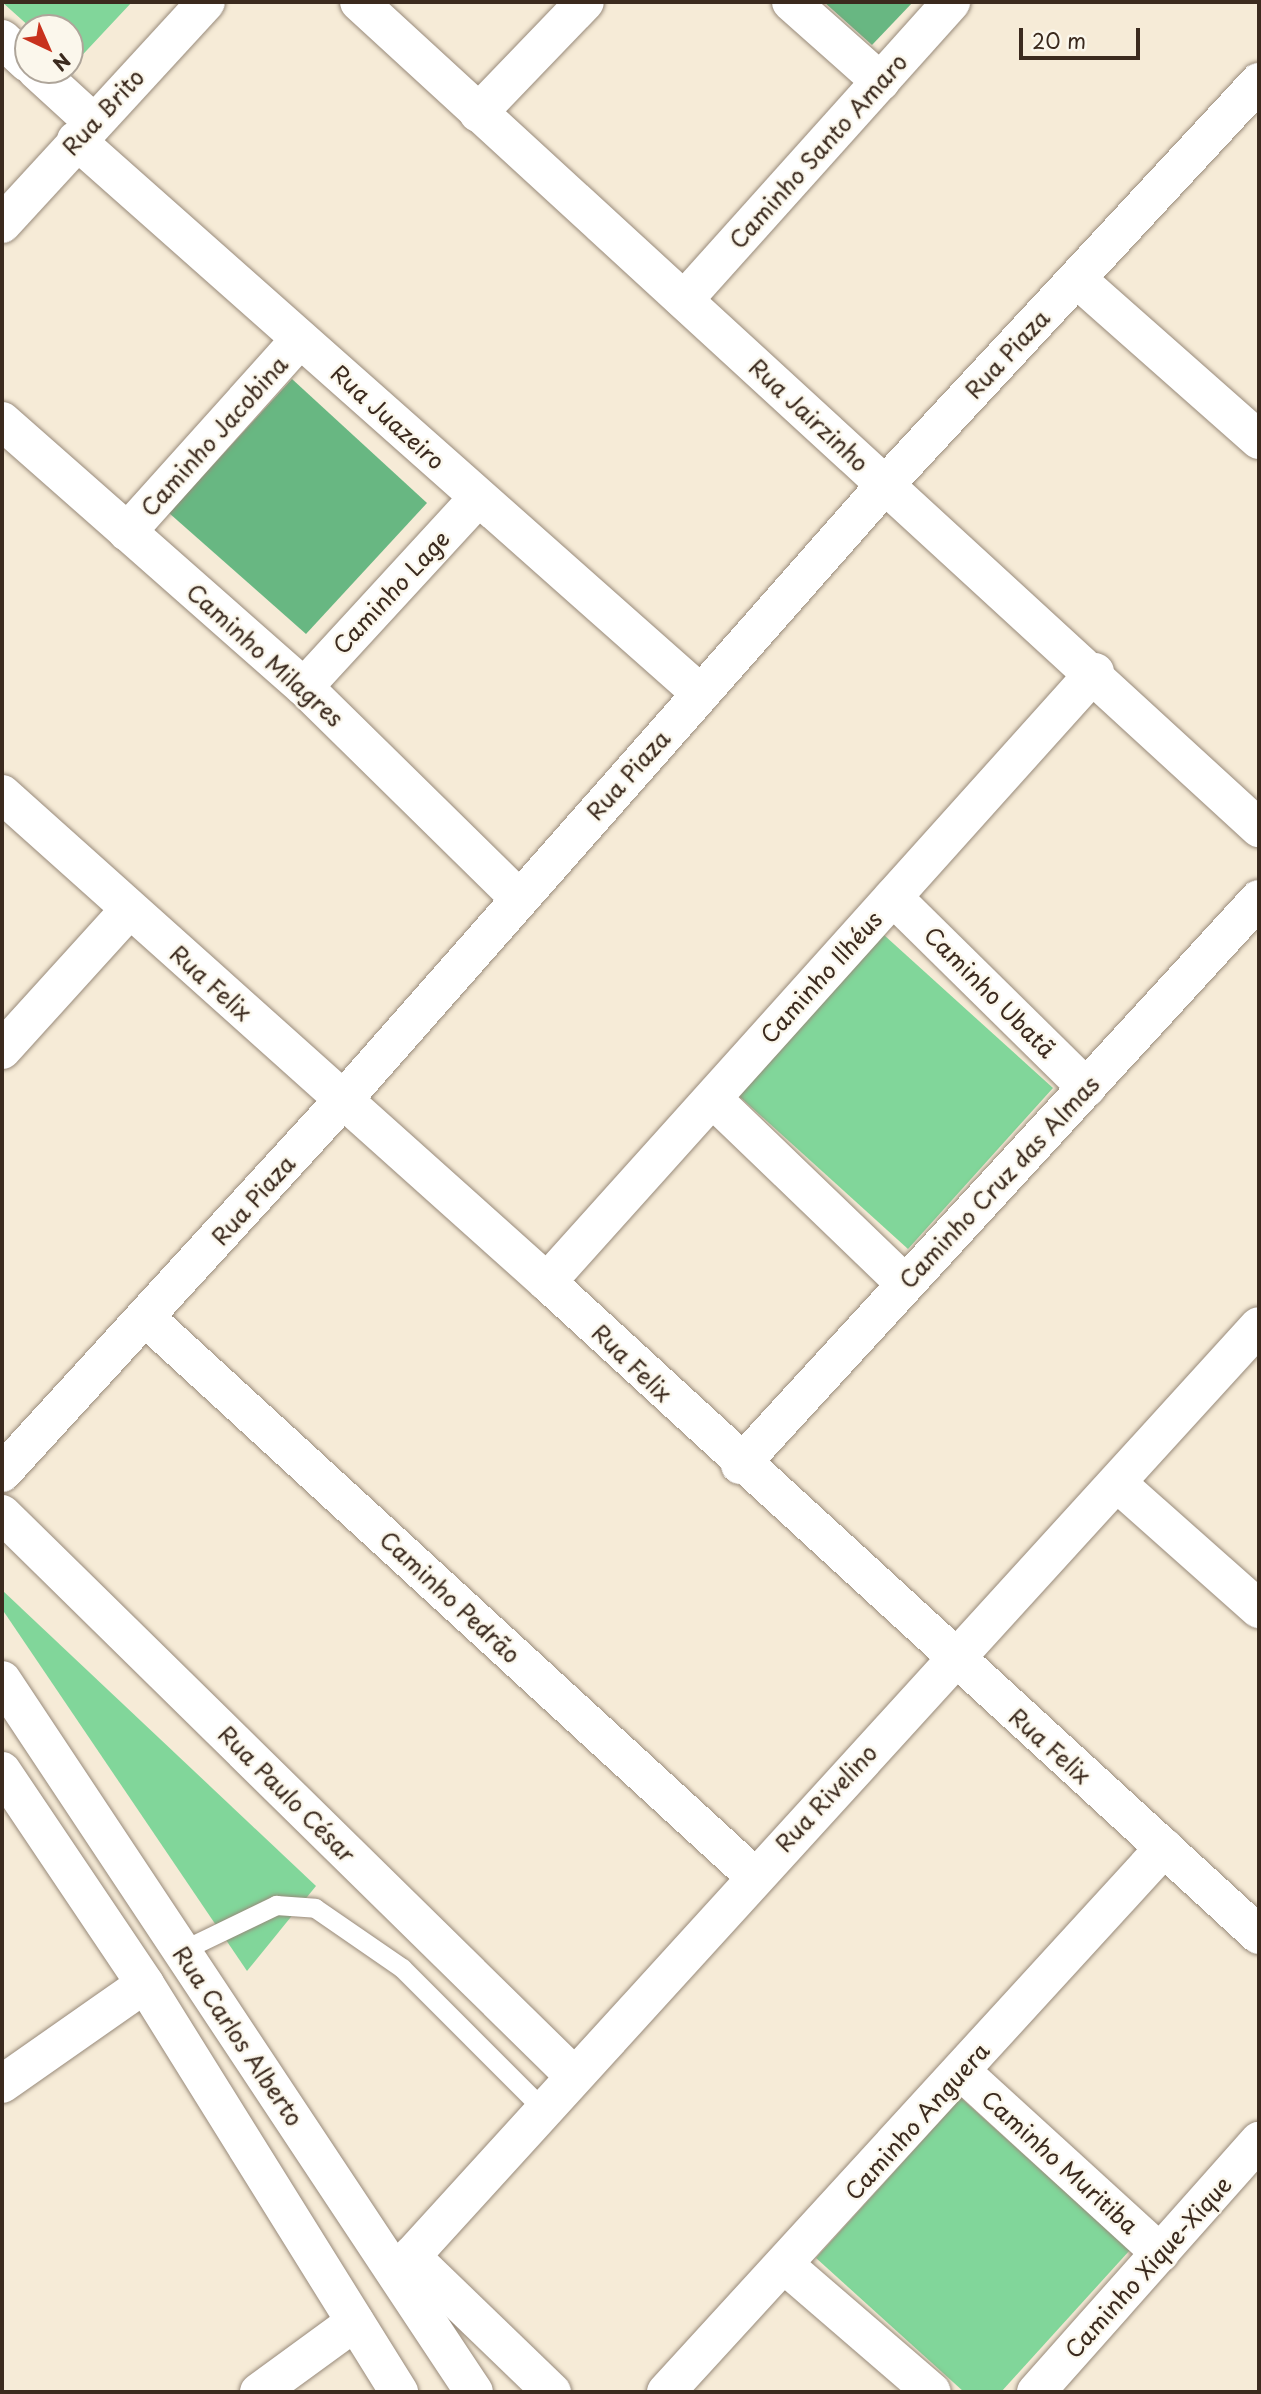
<!DOCTYPE html>
<html>
<head>
<meta charset="utf-8">
<style>
  body { margin:0 }
  #map { position:relative; width:1261px; height:2394px; overflow:hidden; background:#f6ebd7; font-family:"Playpen Sans",sans-serif }
  div>[style] { position:absolute }
  [style*='--x'] { left:calc(var(--x)*1px); top:calc(var(--y)*1px); width:calc(var(--w)*1px); rotate:calc(var(--a)*1deg) }
  .green>* { inset:0; background:#81d69a }
  .forest>* { inset:0; background:#68b782 }
  .roads { filter:drop-shadow(0 0 2px #988a7a) drop-shadow(0 0 2px #988a7a) }
  .service>* { height:19px; margin:-9.5px; padding:0 9.5px; transform-origin:9.5px; border-radius:9.5px; background:#fff }
  .minor>* { height:38px; margin:-19px; padding:0 19px; transform-origin:19px; border-radius:19px; background:#fff }
  .tertiary>* { height:38px; margin:-19px; padding:0 19px; transform-origin:19px; border-radius:19px; background:#fff }
  span { translate:-50% -50%; white-space:nowrap; text-align:center; line-height:1.15; -webkit-text-stroke:5px #fbf7ec; paint-order:stroke }
  .street-label { font-size:23px; color:#3b2a1e }
  .frame { position:absolute; inset:0; border:4px solid #3b2a1e; pointer-events:none }
  .north { position:absolute; left:14px; top:14px; width:70px; height:70px; box-sizing:border-box; background:#fbf7ec; border:2px solid #aea59a; border-radius:50%; rotate:136deg; font-size:19px; font-weight:700; line-height:28px; text-align:center; color:#3b2a1e }
  .north::after { content:''; display:block; margin:auto; width:24px; height:32px; background:#c8321e; clip-path:polygon(50% 0,100% 100%,50% 72%,0 100%) }
  .scale { position:absolute; left:1019px; top:28px; width:121px; height:32px; box-sizing:border-box; border:4px solid #3b2a1e; border-top:0; padding-left:9px; font-size:21px; line-height:24px; white-space:nowrap; color:#3b2a1e; -webkit-text-stroke:5px #fbf7ec; paint-order:stroke }
</style>
</head>
<body>
<div id="map">
  <div class="green">
    <i style="clip-path:polygon(2px 2px,132px 2px,73px 65px,70px 28px,31px 28px)"></i>
    <i style="clip-path:polygon(884px 935px,1053px 1088px,908px 1249px,739px 1096px)"></i>
    <i style="clip-path:polygon(2px 1590px,316px 1886px,247px 1971px,2px 1609px)"></i>
    <i style="clip-path:polygon(961px 2098px,1130px 2250px,1001px 2392px,964px 2392px,816px 2258px)"></i>
  </div>
  <div class="forest">
    <i style="clip-path:polygon(824px 2px,913px 2px,872px 45px)"></i>
    <i style="clip-path:polygon(292px 379px,427px 503px,306px 634px,169px 513px)"></i>
  </div>
  <div class="roads">
    <div class="service">
      <i style="--x:181;--y:1951;--w:106;--a:-25.8"></i>
      <i style="--x:276;--y:1905;--w:39;--a:4"></i>
      <i style="--x:315;--y:1908;--w:106;--a:34.6"></i>
      <i style="--x:402;--y:1968;--w:198;--a:45"></i>
    </div>
    <div class="minor">
      <i style="--x:359;--y:2;--w:1222;--a:42.55"></i>
      <i style="--x:791;--y:2;--w:120;--a:41.6"></i>
      <i style="--x:2;--y:39;--w:35;--a:43"></i>
      <i style="--x:36;--y:70;--w:77;--a:42.4"></i>
      <i style="--x:478;--y:113;--w:154;--a:-46.1"></i>
      <i style="--x:76;--y:140;--w:835;--a:41.55"></i>
      <i style="--x:2;--y:224;--w:301;--a:-47.4"></i>
      <i style="--x:1077;--y:279;--w:243;--a:41.5"></i>
      <i style="--x:684;--y:300;--w:400;--a:-48.1"></i>
      <i style="--x:2;--y:421;--w:402;--a:41.4"></i>
      <i style="--x:304;--y:687;--w:301;--a:44.5"></i>
      <i style="--x:127;--y:532;--w:259;--a:-48.1"></i>
      <i style="--x:304;--y:687;--w:257;--a:-47.4"></i>
      <i style="--x:2;--y:794;--w:732;--a:41.84"></i>
      <i style="--x:547;--y:1282;--w:966;--a:42.53"></i>
      <i style="--x:893;--y:897;--w:272;--a:44.6"></i>
      <i style="--x:2;--y:1050;--w:189;--a:-47.8"></i>
      <i style="--x:713;--y:1099;--w:265;--a:43.9"></i>
      <i style="--x:547;--y:1282;--w:820;--a:-48.06"></i>
      <i style="--x:146;--y:1318;--w:825;--a:42.54"></i>
      <i style="--x:740;--y:1465;--w:768;--a:-47.48"></i>
      <i style="--x:2;--y:1473;--w:505;--a:-47.57"></i>
      <i style="--x:343;--y:1100;--w:820;--a:-48.61"></i>
      <i style="--x:885;--y:485;--w:550;--a:-47.14"></i>
      <i style="--x:1117;--y:1483;--w:190;--a:41.6"></i>
      <i style="--x:2;--y:1514;--w:799;--a:44.49"></i>
      <i style="--x:961;--y:2071;--w:270;--a:42.4"></i>
      <i style="--x:2;--y:2084;--w:174;--a:-35"></i>
      <i style="--x:411;--y:2256;--w:196;--a:44"></i>
      <i style="--x:787;--y:2267;--w:191;--a:40.8"></i>
      <i style="--x:396;--y:2273;--w:1281;--a:-47.66"></i>
      <i style="--x:259;--y:2392;--w:119;--a:-36.1"></i>
      <i style="--x:666;--y:2392;--w:738;--a:-47.53"></i>
      <i style="--x:1036;--y:2392;--w:336;--a:-48.4"></i>
    </div>
    <div class="tertiary">
      <i style="--x:2;--y:1680;--w:854;--a:56.46"></i>
      <i style="--x:2;--y:1771;--w:257;--a:56.1"></i>
      <i style="--x:145;--y:1984;--w:481;--a:58.1"></i>
    </div>
  </div>
  <div class="street-label">
    <span style="left:103px;top:112px;rotate:-47deg">Rua Brito</span>
    <span style="left:818px;top:151px;rotate:-48deg">Caminho Santo Amaro</span>
    <span style="left:1007px;top:354px;rotate:-47deg">Rua Piaza</span>
    <span style="left:809px;top:415px;rotate:43deg">Rua Jairzinho</span>
    <span style="left:388px;top:417px;rotate:42deg">Rua Juazeiro</span>
    <span style="left:214px;top:436px;rotate:-48deg">Caminho Jacobina</span>
    <span style="left:391px;top:592px;rotate:-47deg">Caminho Lage</span>
    <span style="left:265px;top:655px;rotate:42deg">Caminho Milagres</span>
    <span style="left:628px;top:775px;rotate:-48deg">Rua Piaza</span>
    <span style="left:821px;top:977px;rotate:-48deg">Caminho Ilhéus</span>
    <span style="left:211px;top:983px;rotate:42deg">Rua Felix</span>
    <span style="left:990px;top:992px;rotate:45deg">Caminho Ubatã</span>
    <span style="left:999px;top:1182px;rotate:-47deg">Caminho Cruz das Almas</span>
    <span style="left:253px;top:1200px;rotate:-48deg">Rua Piaza</span>
    <span style="left:632px;top:1363px;rotate:44deg">Rua Felix</span>
    <span style="left:450px;top:1597px;rotate:43deg">Caminho Pedrão</span>
    <span style="left:1050px;top:1746px;rotate:42deg">Rua Felix</span>
    <span style="left:287px;top:1794px;rotate:45deg">Rua Paulo César</span>
    <span style="left:826px;top:1798px;rotate:-47deg">Rua Rivelino</span>
    <span style="left:238px;top:2036px;rotate:56deg">Rua Carlos Alberto</span>
    <span style="left:917px;top:2121px;rotate:-48deg">Caminho Anguera</span>
    <span style="left:1060px;top:2162px;rotate:42deg">Caminho Muritiba</span>
    <span style="left:1148px;top:2267px;rotate:-48deg">Caminho Xique-Xique</span>
  </div>
  <div class="frame"></div>
  <div class="north">N</div>
  <div class="scale">20 m</div>
</div>
</body>
</html>
